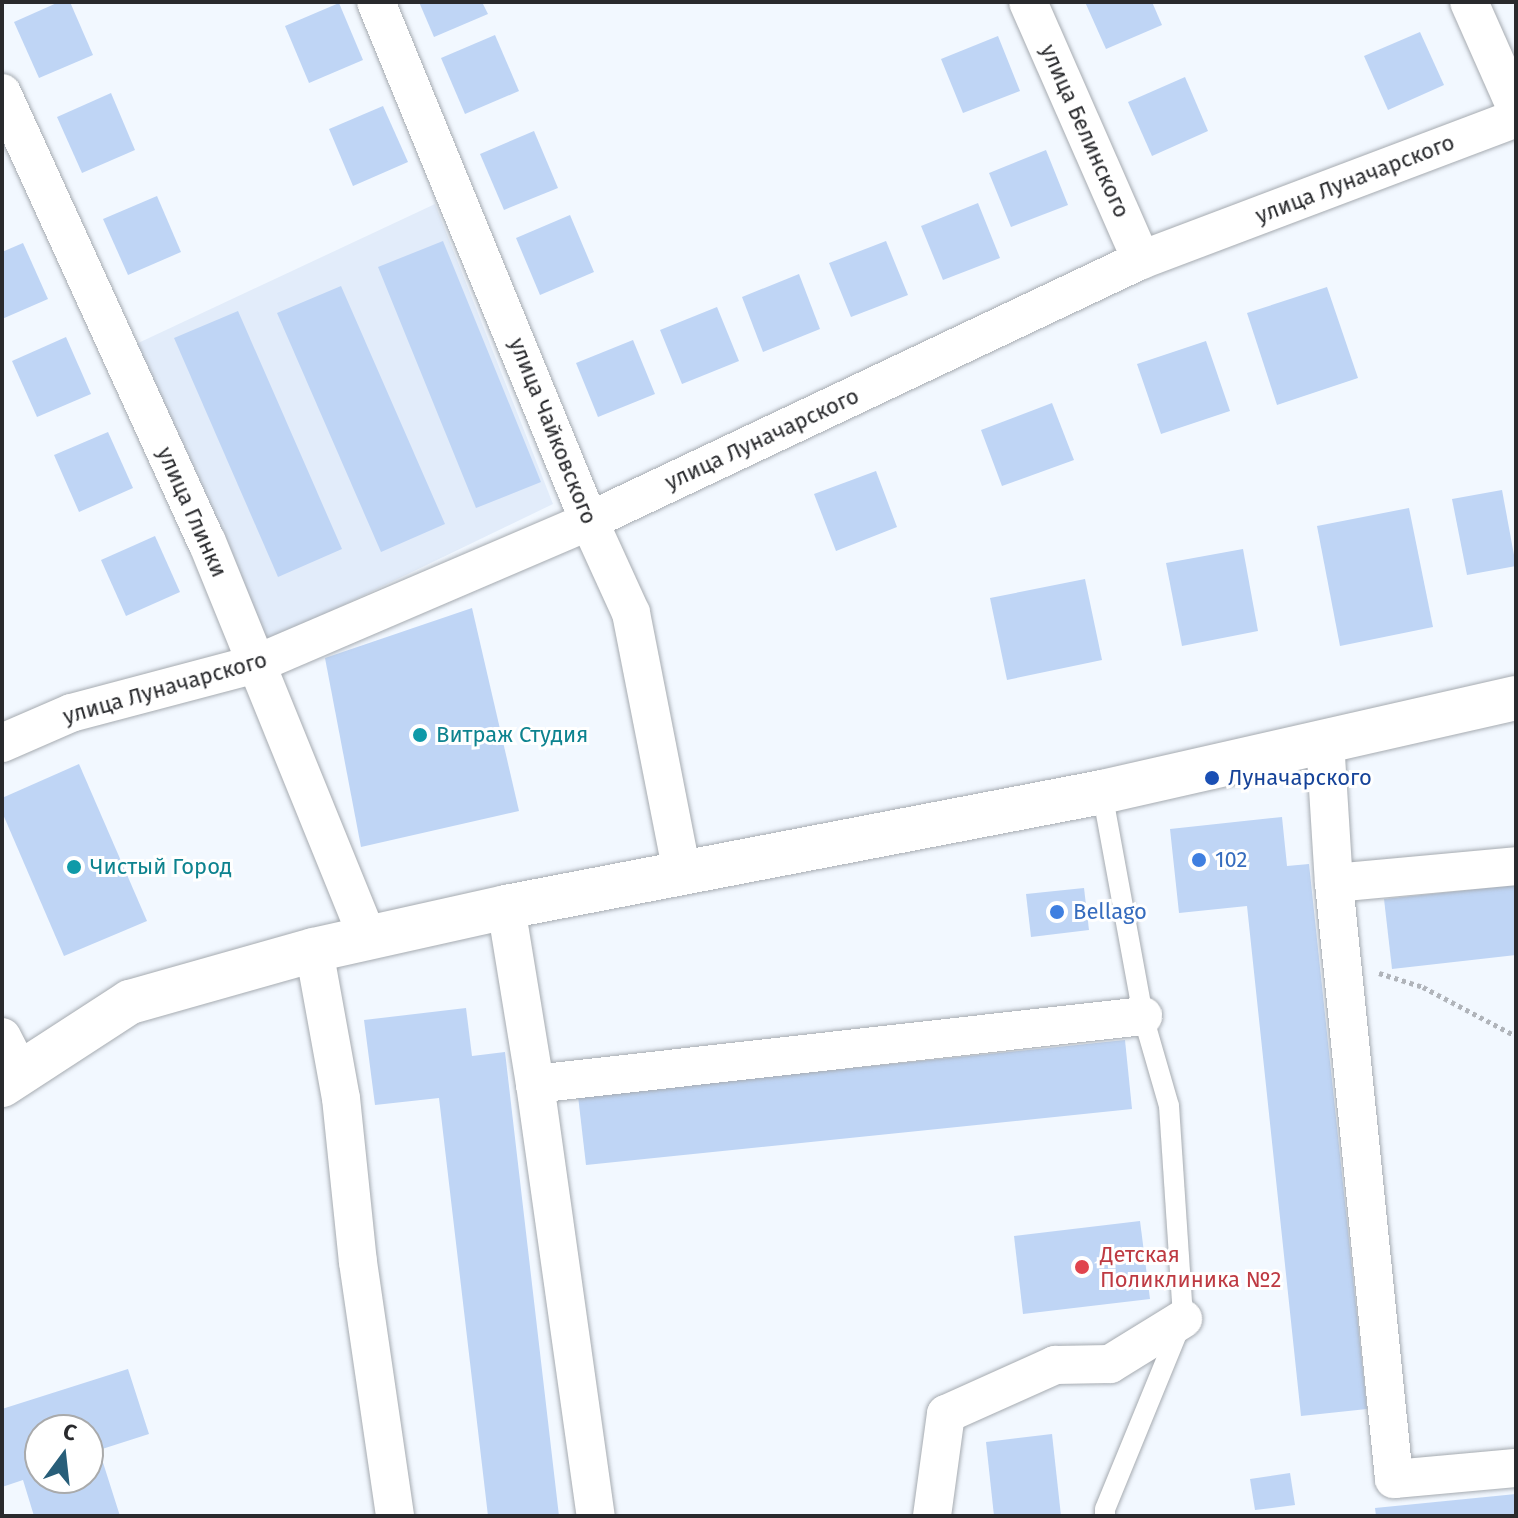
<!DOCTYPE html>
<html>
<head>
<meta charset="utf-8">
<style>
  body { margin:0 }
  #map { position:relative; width:1518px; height:1518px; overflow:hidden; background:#f2f8ff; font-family:"Fira Sans",sans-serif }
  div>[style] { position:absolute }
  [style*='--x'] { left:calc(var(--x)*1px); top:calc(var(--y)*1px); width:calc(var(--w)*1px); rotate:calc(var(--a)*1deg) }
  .built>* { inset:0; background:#e2ecfa }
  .building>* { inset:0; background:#bfd5f5 }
  .path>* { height:5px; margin-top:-2.5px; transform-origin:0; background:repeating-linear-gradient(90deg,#b0b4ba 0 4px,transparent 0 8px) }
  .roads { filter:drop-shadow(0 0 2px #a6abb1) drop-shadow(0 0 2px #a6abb1) }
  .service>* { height:20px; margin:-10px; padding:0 10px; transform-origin:10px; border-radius:10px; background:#fff }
  .minor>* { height:38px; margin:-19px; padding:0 19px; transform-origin:19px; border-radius:19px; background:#fff }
  .tertiary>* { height:44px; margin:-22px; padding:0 22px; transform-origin:22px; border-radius:22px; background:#fff }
  .dots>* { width:22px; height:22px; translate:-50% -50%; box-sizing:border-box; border:4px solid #fff; border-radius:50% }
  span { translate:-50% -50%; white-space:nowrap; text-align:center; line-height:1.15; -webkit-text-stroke:6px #fff; paint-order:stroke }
  .street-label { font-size:22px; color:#292a2d }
  .culture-label { font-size:22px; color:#0d838f }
  .left { translate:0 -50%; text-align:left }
  .transit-label { font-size:22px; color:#164399 }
  .shop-label { font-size:22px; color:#366cbe }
  .health-label { font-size:22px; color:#be3a42 }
  .frame { position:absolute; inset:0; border:4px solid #292a2d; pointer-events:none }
  .north { position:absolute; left:24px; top:1414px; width:80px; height:80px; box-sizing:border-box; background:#fff; border:2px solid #a9aaab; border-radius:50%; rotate:15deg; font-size:22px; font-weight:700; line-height:32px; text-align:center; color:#292a2d }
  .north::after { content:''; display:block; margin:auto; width:28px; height:36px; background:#285e79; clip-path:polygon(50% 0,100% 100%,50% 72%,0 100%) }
</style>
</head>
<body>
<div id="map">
  <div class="built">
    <i style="clip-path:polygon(435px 204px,553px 504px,267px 642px,134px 345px)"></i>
  </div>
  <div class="building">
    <i style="clip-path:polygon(59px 2px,70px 2px,93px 55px,39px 78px,14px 22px)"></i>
    <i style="clip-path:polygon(419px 2px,482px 2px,488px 14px,434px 37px)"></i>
    <i style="clip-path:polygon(1085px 2px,1152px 2px,1162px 25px,1106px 49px)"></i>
    <i style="clip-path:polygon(339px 3px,363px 60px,309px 83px,285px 26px)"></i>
    <i style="clip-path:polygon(1420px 32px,1444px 85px,1388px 110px,1364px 56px)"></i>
    <i style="clip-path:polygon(495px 35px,519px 91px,465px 114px,441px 58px)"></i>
    <i style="clip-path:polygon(998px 36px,1020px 91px,963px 113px,941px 59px)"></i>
    <i style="clip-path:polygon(1185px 77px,1208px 131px,1152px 156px,1128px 102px)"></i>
    <i style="clip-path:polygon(111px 93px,135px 150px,82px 173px,57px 117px)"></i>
    <i style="clip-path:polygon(383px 106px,408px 162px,353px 186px,329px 129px)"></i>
    <i style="clip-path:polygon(534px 131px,558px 188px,504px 210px,480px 154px)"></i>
    <i style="clip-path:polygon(1046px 150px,1068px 205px,1011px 227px,989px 173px)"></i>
    <i style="clip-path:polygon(157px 196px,181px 252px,128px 275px,103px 219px)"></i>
    <i style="clip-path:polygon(978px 203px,1000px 258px,943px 280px,921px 226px)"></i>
    <i style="clip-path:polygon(570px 215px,594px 272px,540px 295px,516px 238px)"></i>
    <i style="clip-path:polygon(443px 241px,541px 482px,476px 508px,378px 267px)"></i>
    <i style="clip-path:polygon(886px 241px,908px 295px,851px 317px,829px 263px)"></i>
    <i style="clip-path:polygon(23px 243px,48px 299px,2px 319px,2px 252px)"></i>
    <i style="clip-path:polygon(799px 274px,820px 329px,763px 352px,742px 297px)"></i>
    <i style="clip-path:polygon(341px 286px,445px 524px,381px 552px,277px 313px)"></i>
    <i style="clip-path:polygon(1327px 287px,1358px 378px,1277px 405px,1247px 313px)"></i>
    <i style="clip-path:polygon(717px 307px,739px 361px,682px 384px,660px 330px)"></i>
    <i style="clip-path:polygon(238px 311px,342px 549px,278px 577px,174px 338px)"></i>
    <i style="clip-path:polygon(66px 337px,91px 394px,37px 417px,12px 361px)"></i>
    <i style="clip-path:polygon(633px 340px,655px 394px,598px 417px,576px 363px)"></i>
    <i style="clip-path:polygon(1206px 341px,1230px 411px,1161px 434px,1137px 364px)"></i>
    <i style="clip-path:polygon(1052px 403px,1074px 460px,1002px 486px,981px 430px)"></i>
    <i style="clip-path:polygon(108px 432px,133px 488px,79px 512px,54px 455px)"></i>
    <i style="clip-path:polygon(876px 471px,897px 527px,836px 551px,814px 494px)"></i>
    <i style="clip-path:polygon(1502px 490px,1516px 566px,1467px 575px,1452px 499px)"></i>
    <i style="clip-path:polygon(1409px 508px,1433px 627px,1340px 646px,1317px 526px)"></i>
    <i style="clip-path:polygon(155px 536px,180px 592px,126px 616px,101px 560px)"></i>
    <i style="clip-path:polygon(1243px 549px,1258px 631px,1182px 646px,1166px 563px)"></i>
    <i style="clip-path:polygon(1085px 579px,1102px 660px,1007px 680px,990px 598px)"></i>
    <i style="clip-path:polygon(472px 608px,519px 811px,361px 847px,325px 658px)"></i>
    <i style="clip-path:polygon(79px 764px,147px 921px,64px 956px,2px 812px,2px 798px)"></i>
    <i style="clip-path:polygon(1282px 817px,1287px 866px,1309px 864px,1367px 1409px,1301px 1416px,1247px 906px,1179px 913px,1170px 829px)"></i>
    <i style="clip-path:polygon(1516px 885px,1516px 955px,1392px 969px,1384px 899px)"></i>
    <i style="clip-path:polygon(1084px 888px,1089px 930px,1031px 937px,1026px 894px)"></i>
    <i style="clip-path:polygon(466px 1008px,472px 1056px,505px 1052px,559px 1516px,488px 1516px,439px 1098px,375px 1105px,364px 1020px)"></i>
    <i style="clip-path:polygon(1125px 1040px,1132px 1109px,586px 1165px,578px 1096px)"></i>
    <i style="clip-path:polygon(1140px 1221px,1150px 1299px,1023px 1314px,1014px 1236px)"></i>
    <i style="clip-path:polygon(evenodd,128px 1369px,149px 1434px,99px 1450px,120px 1516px,34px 1516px,23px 1480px,2px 1487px,2px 1409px,128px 1369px,40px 1430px,88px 1430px,88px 1478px,40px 1478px,40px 1430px)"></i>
    <i style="clip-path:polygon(1052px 1434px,1061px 1516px,994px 1516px,986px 1442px)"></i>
    <i style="clip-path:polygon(1290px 1473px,1295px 1505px,1255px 1510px,1250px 1479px)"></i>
    <i style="clip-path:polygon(1516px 1494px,1516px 1516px,1376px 1516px,1375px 1508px)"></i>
  </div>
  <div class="path">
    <i style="--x:1379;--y:973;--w:46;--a:17.7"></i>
    <i style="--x:1423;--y:987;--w:105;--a:27.8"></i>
  </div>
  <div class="roads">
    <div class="service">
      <i style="--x:1102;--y:792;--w:228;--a:79.6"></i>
      <i style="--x:1143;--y:1016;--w:94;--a:73.9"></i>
      <i style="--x:1169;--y:1106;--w:213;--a:86.2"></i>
      <i style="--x:1183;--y:1319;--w:205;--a:112.3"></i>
      <i style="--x:1105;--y:1509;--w:7;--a:90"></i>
    </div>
    <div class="minor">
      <i style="--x:376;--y:2;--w:561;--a:67.69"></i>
      <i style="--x:589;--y:521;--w:101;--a:65.5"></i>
      <i style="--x:631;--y:613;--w:266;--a:78.9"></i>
      <i style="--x:1028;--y:2;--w:282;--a:66.3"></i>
      <i style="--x:1469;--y:2;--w:116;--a:66.1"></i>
      <i style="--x:2;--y:93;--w:494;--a:65.5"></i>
      <i style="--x:207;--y:542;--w:427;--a:67.9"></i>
      <i style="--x:1325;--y:741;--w:142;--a:86.4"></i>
      <i style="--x:1334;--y:883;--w:599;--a:84.25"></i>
      <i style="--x:1394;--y:1479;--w:122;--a:-5.2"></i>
      <i style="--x:2;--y:743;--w:75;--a:-23.5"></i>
      <i style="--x:71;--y:713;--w:191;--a:-14.8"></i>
      <i style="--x:256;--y:664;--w:362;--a:-23.2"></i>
      <i style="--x:589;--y:521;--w:611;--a:-25.31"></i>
      <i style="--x:1141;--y:260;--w:401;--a:-20.7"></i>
      <i style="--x:1334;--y:883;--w:183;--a:-5.3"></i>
      <i style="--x:506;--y:907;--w:179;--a:80.7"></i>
      <i style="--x:535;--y:1084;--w:436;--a:82"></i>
      <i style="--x:314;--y:950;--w:150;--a:79.7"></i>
      <i style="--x:341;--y:1098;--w:165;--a:84.1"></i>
      <i style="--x:358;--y:1262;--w:257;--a:81.7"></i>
      <i style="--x:2;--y:1037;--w:38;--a:63"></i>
      <i style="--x:535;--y:1084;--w:612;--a:-6.38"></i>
      <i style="--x:932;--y:1516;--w:103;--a:-82.2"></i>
      <i style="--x:946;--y:1414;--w:120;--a:-24.2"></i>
      <i style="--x:1055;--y:1365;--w:55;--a:-1"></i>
      <i style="--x:1110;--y:1364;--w:86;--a:-31.7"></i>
    </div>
    <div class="tertiary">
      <i style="--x:2;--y:1085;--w:153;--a:-33"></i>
      <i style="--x:130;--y:1002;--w:191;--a:-15.8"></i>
      <i style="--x:314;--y:950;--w:197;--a:-12.6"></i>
      <i style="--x:506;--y:907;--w:607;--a:-10.92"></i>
      <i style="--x:1102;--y:792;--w:425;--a:-12.8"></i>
    </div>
  </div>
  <div class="dots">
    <i style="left:420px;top:735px;background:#0f9aa8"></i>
    <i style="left:1212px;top:778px;background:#1a4fb4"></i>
    <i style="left:1199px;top:860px;background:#3f7fe0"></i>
    <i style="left:74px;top:867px;background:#0f9aa8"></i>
    <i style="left:1057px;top:912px;background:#3f7fe0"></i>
    <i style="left:1082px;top:1267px;background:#e0444e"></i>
  </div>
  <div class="street-label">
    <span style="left:1085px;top:131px;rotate:66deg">улица Белинского</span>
    <span style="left:1355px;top:179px;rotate:-21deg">улица Луначарского</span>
    <span style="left:553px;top:431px;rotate:68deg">улица Чайковского</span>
    <span style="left:762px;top:439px;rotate:-25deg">улица Луначарского</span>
    <span style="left:192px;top:512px;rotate:66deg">улица Глинки</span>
    <span style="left:165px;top:688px;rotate:-16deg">улица Луначарского</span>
  </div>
  <div class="culture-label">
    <span class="left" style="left:436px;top:735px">Витраж Студия</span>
    <span class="left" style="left:90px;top:867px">Чистый Город</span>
  </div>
  <div class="transit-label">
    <span class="left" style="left:1228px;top:778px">Луначарского</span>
  </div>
  <div class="shop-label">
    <span class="left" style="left:1215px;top:860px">102</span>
    <span class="left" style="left:1073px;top:912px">Bellago</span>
  </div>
  <div class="health-label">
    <span class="left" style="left:1100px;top:1267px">Детская<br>Поликлиника №2</span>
  </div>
  <div class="frame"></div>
  <div class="north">С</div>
</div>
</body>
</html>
